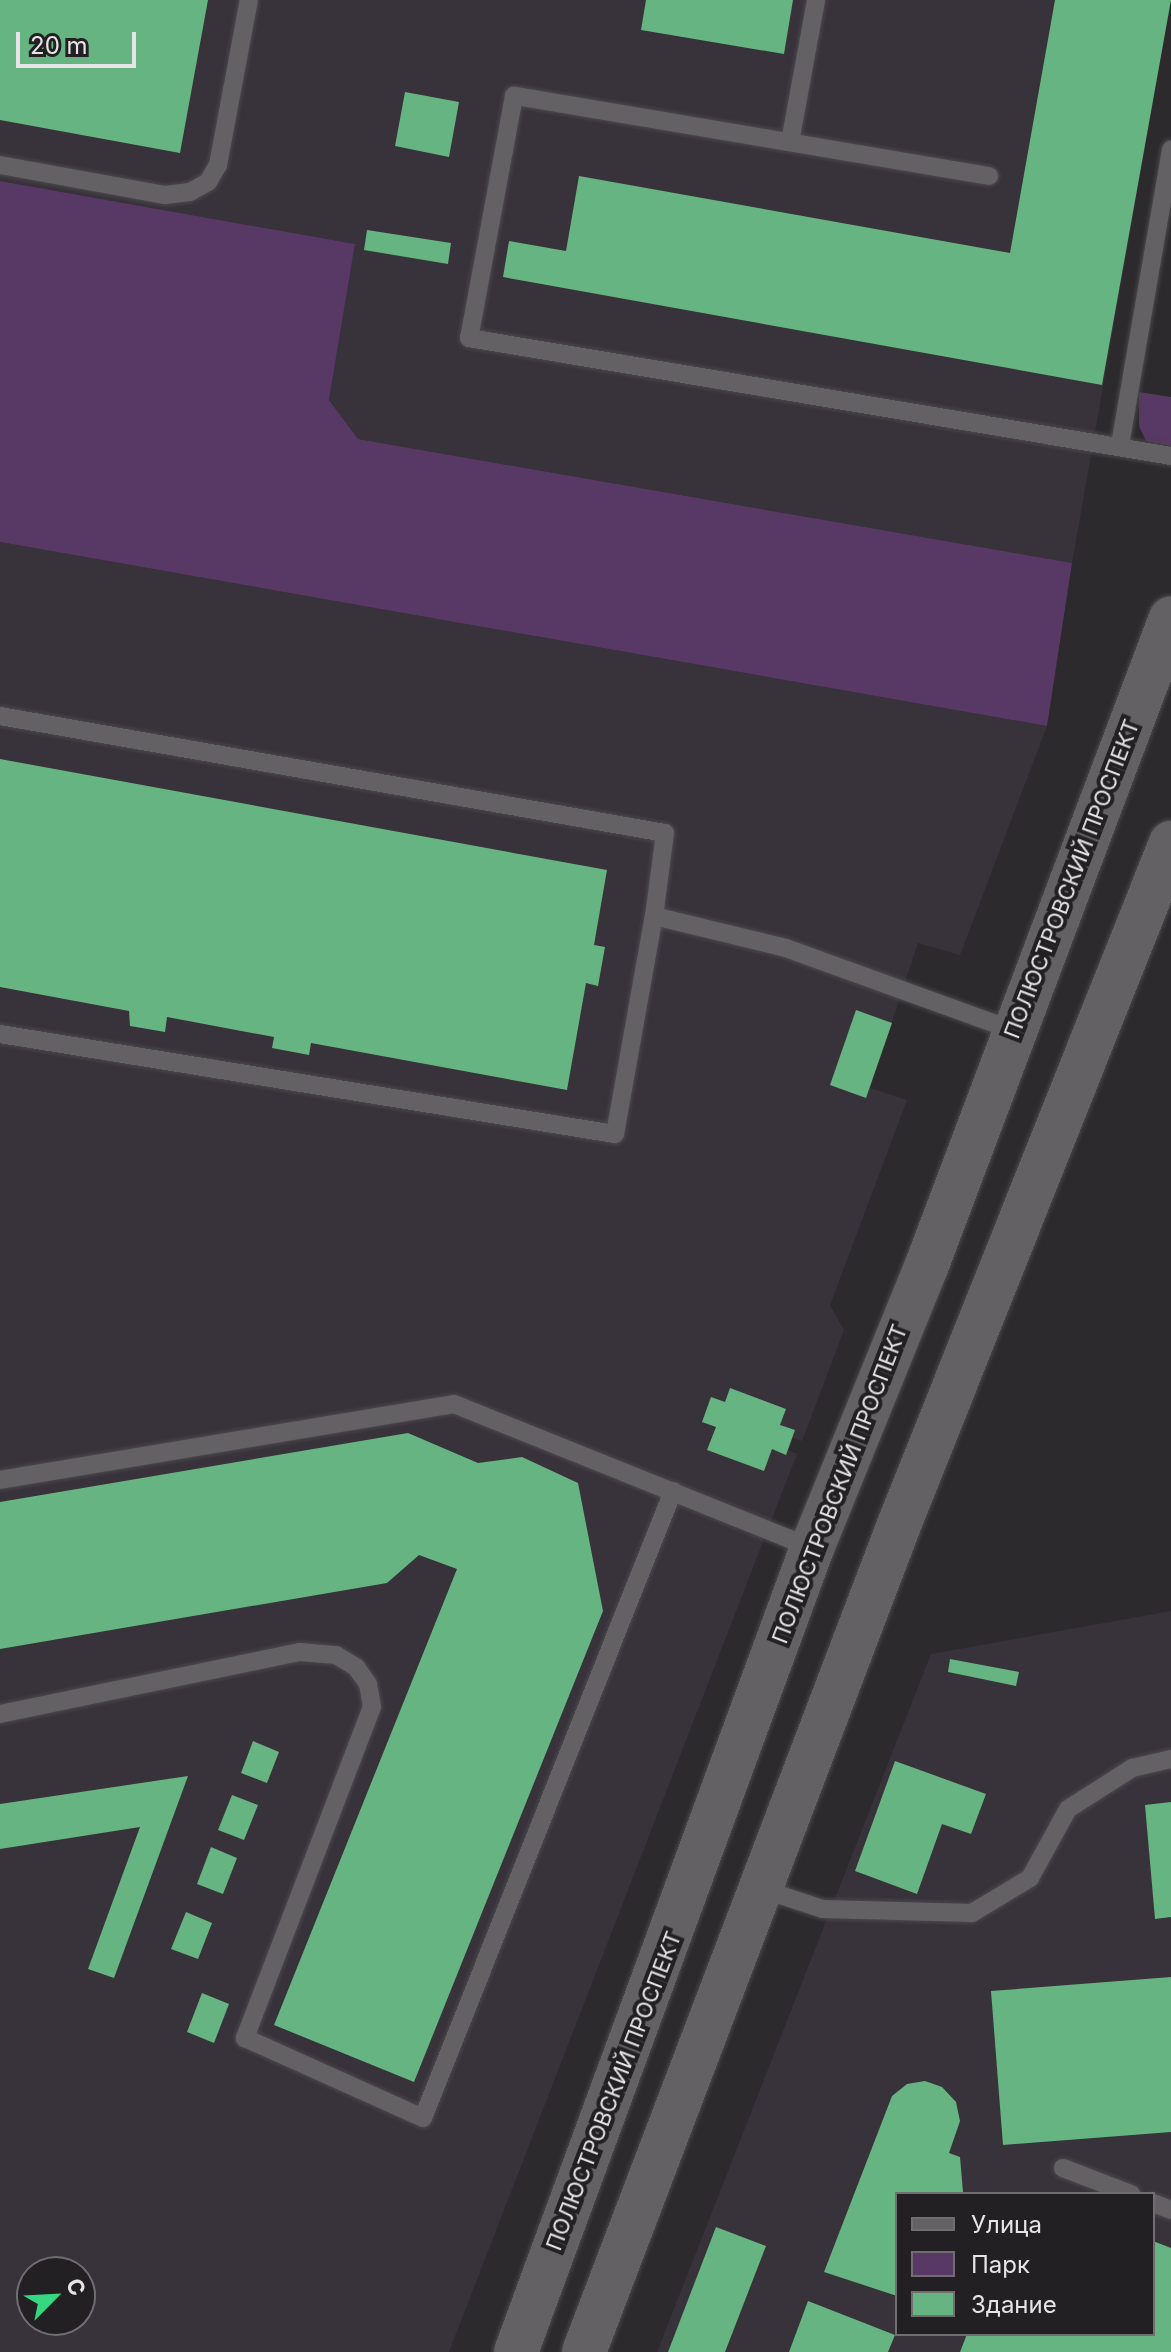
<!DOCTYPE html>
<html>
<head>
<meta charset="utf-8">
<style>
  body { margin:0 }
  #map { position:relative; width:1171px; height:2352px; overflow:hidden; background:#2c2a2d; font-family:Inter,sans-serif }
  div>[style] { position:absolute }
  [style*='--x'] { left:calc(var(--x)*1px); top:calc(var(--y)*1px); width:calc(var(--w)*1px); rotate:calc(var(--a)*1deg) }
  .built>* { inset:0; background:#38323a }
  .green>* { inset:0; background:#583865 }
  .building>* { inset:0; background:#66b481 }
  .roads { filter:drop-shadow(0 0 2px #4b494c) drop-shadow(0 0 2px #4b494c) }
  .lane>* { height:18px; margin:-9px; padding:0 9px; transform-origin:9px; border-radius:9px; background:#646165 }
  .secondary>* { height:44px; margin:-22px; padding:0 22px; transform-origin:22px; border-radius:22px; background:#646165 }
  span { translate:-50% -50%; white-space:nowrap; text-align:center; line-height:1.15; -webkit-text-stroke:8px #222023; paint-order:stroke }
  .street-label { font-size:22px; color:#e6e4e7 }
  .legend { position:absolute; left:895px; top:2192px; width:260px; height:144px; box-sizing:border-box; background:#222023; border:2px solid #706e71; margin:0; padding:10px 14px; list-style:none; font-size:24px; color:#e6e4e7 }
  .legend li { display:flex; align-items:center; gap:16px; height:40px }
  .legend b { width:40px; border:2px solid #706e71 }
  .north { position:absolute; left:16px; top:2256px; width:80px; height:80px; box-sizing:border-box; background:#222023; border:2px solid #706e71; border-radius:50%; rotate:66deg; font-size:22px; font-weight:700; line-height:32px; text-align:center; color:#e6e4e7 }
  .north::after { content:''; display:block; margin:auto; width:28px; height:36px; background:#35d881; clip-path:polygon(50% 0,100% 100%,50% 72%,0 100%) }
  .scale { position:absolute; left:16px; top:32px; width:120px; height:36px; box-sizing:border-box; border:4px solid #e6e4e7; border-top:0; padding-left:10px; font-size:24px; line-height:28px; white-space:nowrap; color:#e6e4e7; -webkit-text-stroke:6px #222023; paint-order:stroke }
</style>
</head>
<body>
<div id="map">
  <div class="built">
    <i style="clip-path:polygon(0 0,1171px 0,1072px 563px,358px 439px,329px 400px,355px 244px,0 181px)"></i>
    <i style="clip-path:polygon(evenodd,0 542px,1047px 726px,960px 955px,918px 943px,870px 1088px,907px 1100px,830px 1305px,844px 1330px,802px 1441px,793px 1438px,788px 1450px,797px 1454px,449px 2352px,0 2352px,0 542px,32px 2272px,80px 2272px,80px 2320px,32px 2320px,32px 2272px)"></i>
    <i style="clip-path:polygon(evenodd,1171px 1611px,1171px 2352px,657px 2352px,931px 1654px,1171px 1611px,897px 2194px,1153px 2194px,1153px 2334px,897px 2334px,897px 2194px)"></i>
  </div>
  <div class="green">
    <i style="clip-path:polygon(0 181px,355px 244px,329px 400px,358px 439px,1072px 563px,1047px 726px,0 542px)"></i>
    <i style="clip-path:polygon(1139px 392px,1171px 397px,1171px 446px,1146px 441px,1139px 426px)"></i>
  </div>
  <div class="building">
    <i style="clip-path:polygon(0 0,208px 0,180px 153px,0 120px)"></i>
    <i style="clip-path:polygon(646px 0,793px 0,784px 54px,641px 30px)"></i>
    <i style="clip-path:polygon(1055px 0,1171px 0,1102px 385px,503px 277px,509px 241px,566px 251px,579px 176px,1010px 253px)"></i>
    <i style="clip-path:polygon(405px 92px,459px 102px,449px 157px,395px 146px)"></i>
    <i style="clip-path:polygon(367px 230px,451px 243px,448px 264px,364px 250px)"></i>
    <i style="clip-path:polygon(0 759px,607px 870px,594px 945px,605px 947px,598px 986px,586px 983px,567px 1090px,311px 1043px,309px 1055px,272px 1048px,274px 1037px,167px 1017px,165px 1032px,130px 1026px,129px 1011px,0 987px)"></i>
    <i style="clip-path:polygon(856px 1010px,892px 1023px,866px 1098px,830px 1085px)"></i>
    <i style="clip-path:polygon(730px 1388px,786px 1409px,780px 1425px,795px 1430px,786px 1455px,772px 1449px,764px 1471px,707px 1450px,716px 1427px,702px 1422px,711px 1397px,725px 1402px)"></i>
    <i style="clip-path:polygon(408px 1433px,478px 1463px,522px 1457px,578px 1483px,603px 1611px,414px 2082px,274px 2025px,457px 1569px,419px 1555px,387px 1583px,0 1649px,0 1502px)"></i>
    <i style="clip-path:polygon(950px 1659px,1019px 1672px,1016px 1686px,948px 1672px)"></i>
    <i style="clip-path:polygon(253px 1741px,279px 1752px,267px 1783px,241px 1773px)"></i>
    <i style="clip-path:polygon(895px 1761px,986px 1794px,971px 1834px,942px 1824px,917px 1894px,855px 1871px)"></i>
    <i style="clip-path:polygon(188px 1776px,114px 1978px,88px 1969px,140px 1827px,0 1849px,0 1804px)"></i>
    <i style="clip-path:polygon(232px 1795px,258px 1805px,244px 1840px,218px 1830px)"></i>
    <i style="clip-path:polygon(1171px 1802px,1171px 1917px,1155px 1919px,1145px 1805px)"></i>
    <i style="clip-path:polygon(211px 1847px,237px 1858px,223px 1894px,197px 1884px)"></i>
    <i style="clip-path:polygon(186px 1912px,212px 1923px,198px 1959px,171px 1949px)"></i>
    <i style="clip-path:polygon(1171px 1977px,1171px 2132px,1003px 2145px,991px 1991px)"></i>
    <i style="clip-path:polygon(202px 1993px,229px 2004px,214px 2043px,187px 2032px)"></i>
    <i style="clip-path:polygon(925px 2081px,942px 2087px,956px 2102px,960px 2121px,949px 2153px,960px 2157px,963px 2192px,897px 2194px,897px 2296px,824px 2272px,892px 2096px,907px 2084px)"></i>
    <i style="clip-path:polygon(716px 2227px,766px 2246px,725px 2352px,668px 2352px)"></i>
    <i style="clip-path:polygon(1153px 2241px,1171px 2248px,1171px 2352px,960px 2352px,967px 2334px,1153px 2334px)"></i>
    <i style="clip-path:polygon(808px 2301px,895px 2335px,888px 2352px,789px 2352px)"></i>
  </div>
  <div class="roads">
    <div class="lane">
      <i style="--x:790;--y:142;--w:144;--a:-79.6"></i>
      <i style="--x:0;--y:165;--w:168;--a:10.3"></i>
      <i style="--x:165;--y:195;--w:25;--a:-7"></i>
      <i style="--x:190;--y:192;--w:21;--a:-29"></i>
      <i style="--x:208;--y:182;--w:20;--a:-60"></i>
      <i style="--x:218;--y:165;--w:168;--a:-79.4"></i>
      <i style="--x:989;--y:176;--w:482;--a:-170.4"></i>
      <i style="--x:514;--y:96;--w:246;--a:100.5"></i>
      <i style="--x:469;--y:338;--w:712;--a:9.54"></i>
      <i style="--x:1120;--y:445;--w:300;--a:-80.2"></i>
      <i style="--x:0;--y:716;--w:675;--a:9.98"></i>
      <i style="--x:665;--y:833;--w:84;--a:97.5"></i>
      <i style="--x:654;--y:916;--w:136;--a:13.6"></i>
      <i style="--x:786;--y:948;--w:244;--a:19.9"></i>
      <i style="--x:0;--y:1034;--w:623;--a:9.24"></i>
      <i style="--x:615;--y:1134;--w:221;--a:-79.9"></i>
      <i style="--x:0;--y:1480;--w:460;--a:-9.5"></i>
      <i style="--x:454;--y:1404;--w:386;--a:21.9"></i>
      <i style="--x:0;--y:1714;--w:306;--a:-11.7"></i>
      <i style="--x:300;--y:1652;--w:36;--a:5"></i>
      <i style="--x:336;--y:1655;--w:23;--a:31"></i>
      <i style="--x:356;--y:1667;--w:21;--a:55"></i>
      <i style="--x:368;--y:1684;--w:23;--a:80"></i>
      <i style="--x:372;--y:1707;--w:355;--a:111"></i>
      <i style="--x:245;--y:2038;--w:195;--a:24.2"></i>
      <i style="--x:423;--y:2118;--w:675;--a:-68.26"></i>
      <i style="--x:759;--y:1888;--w:67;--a:18.2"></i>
      <i style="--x:823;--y:1909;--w:149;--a:1.5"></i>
      <i style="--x:972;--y:1913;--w:68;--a:-31.1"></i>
      <i style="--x:1030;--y:1878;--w:79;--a:-61.2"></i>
      <i style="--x:1068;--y:1809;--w:76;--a:-32.6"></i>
      <i style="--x:1132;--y:1768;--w:40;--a:-13"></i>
      <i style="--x:1063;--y:2168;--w:73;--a:20.9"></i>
      <i style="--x:1153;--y:2203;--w:19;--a:21"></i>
    </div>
    <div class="secondary">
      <i style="--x:516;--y:2352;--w:857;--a:-69.79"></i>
      <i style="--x:812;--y:1548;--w:305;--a:-67.9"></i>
      <i style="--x:927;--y:1265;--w:691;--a:-69.34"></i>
      <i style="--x:584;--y:2352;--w:880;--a:-69.15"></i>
      <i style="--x:897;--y:1530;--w:740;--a:-68.26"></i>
    </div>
  </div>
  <div class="street-label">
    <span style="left:1072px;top:879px;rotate:-69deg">ПОЛЮСТРОВСКИЙ ПРОСПЕКТ</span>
    <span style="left:840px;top:1484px;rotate:-69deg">ПОЛЮСТРОВСКИЙ ПРОСПЕКТ</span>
    <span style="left:614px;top:2091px;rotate:-69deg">ПОЛЮСТРОВСКИЙ ПРОСПЕКТ</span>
  </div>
  <ul class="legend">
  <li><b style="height:10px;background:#646165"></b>Улица</li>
  <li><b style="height:22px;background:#583865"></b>Парк</li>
  <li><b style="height:22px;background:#66b481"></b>Здание</li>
  </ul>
  <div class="north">С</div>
  <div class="scale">20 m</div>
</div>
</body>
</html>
